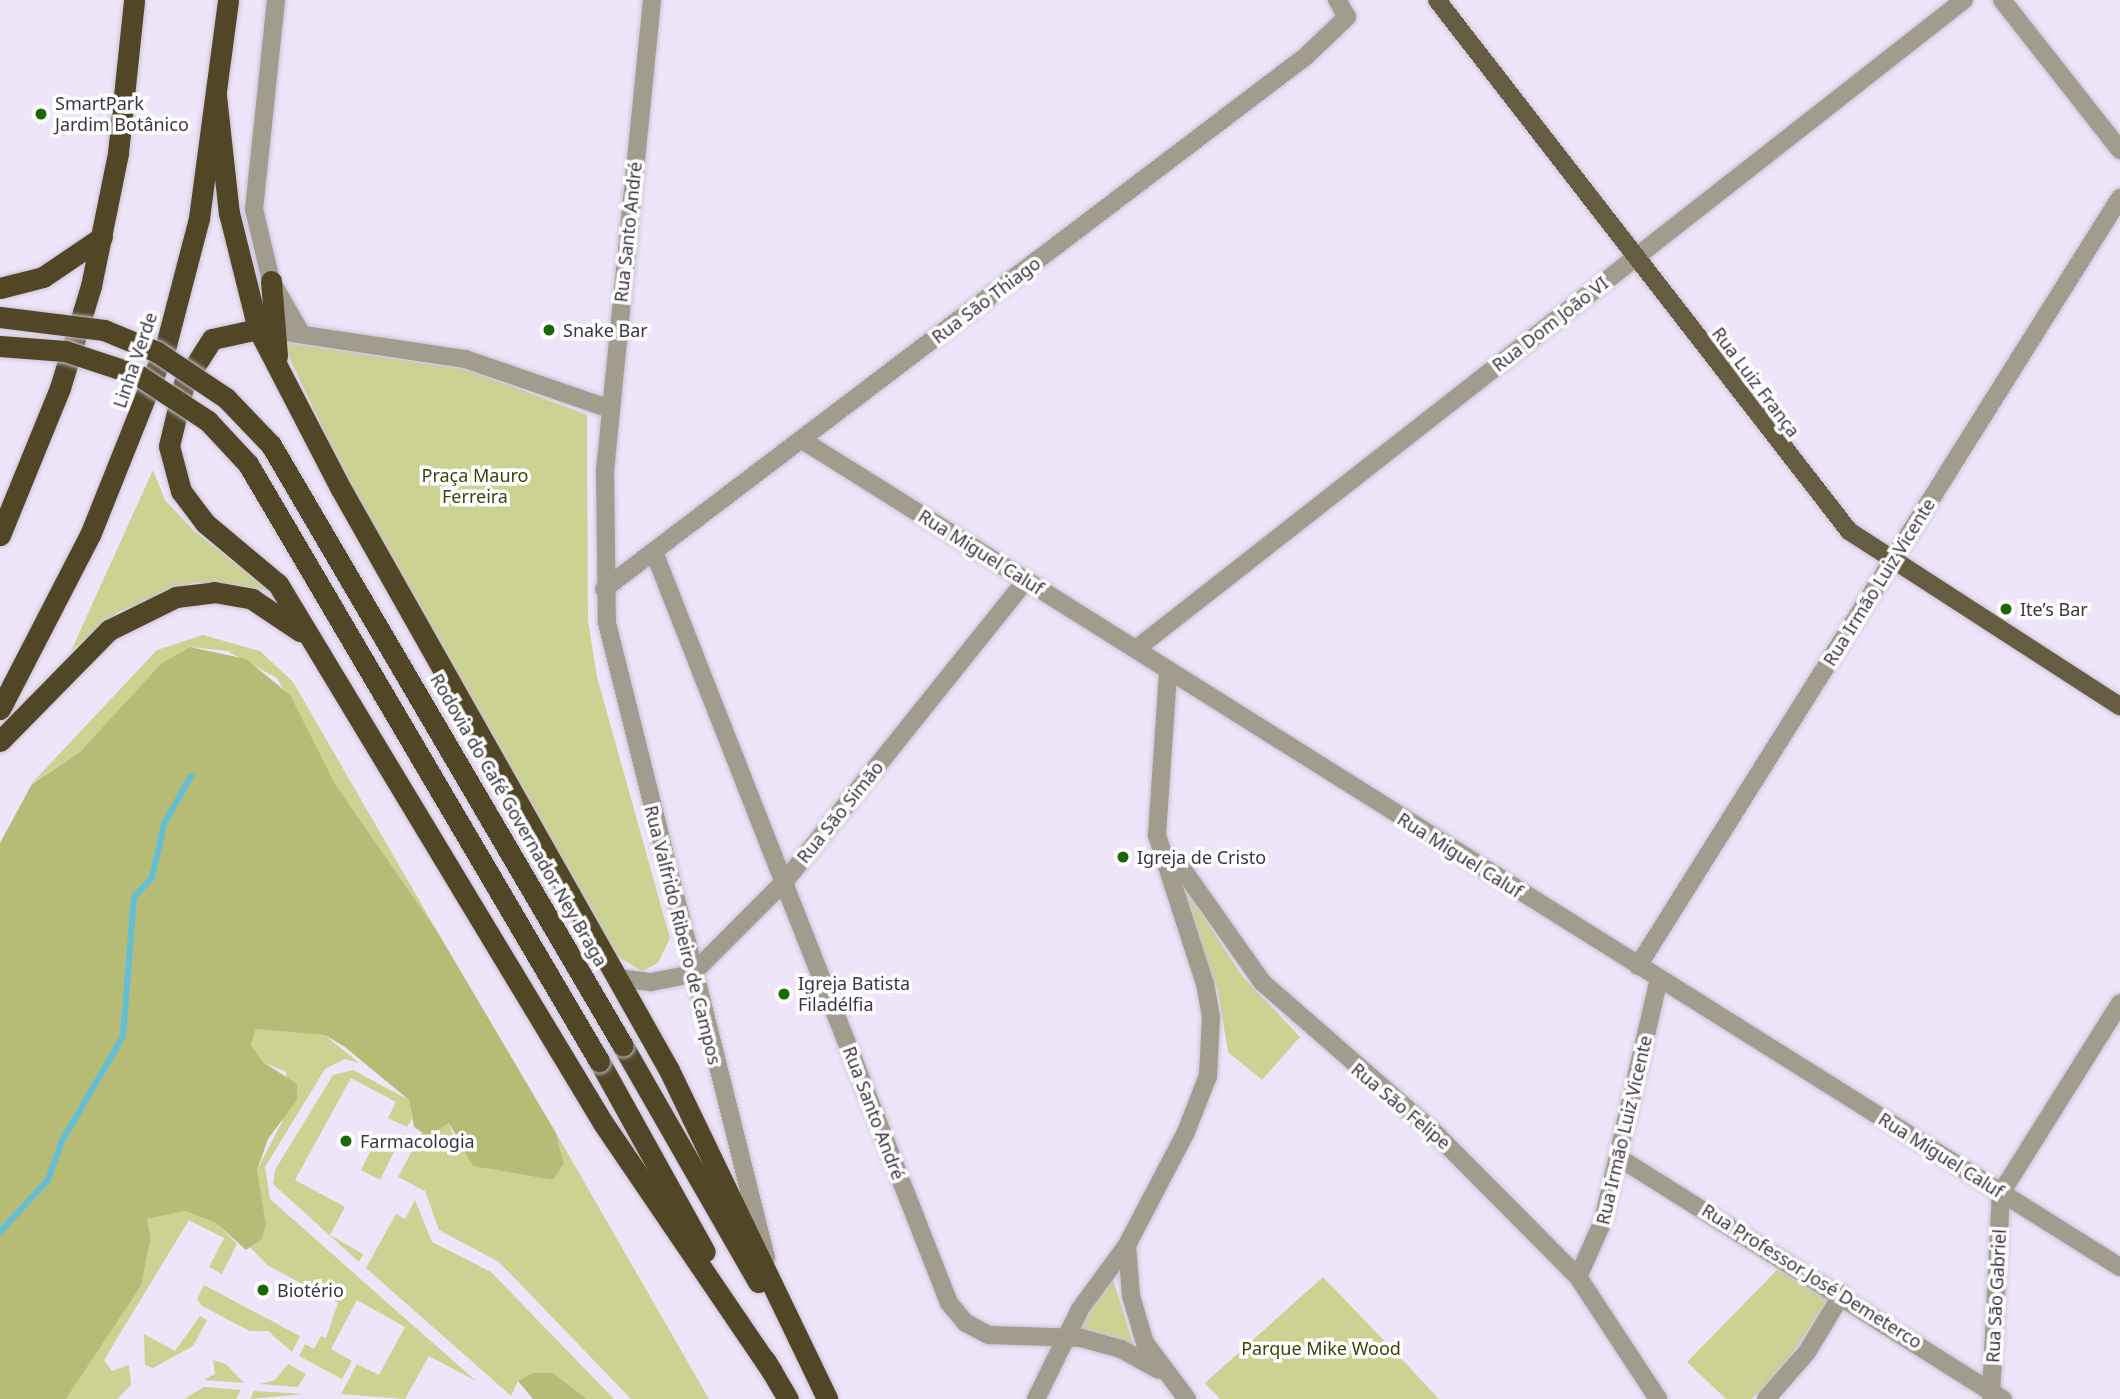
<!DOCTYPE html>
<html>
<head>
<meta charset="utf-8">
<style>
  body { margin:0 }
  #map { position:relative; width:2120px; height:1399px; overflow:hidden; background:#eee5fa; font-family:"Noto Sans",sans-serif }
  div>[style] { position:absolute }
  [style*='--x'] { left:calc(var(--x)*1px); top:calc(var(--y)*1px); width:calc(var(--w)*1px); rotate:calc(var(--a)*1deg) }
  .green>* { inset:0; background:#ccd291 }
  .forest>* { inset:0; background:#b6bb75 }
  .stream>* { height:6px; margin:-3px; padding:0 3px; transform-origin:3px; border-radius:3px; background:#64bfd5 }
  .roads { filter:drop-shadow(0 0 2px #cac2d5) drop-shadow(0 0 2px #cac2d5) }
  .minor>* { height:18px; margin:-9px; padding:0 9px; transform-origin:9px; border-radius:9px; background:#a19c8d }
  .major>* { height:18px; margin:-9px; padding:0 9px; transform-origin:9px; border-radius:9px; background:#665c41 }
  .highway>* { height:21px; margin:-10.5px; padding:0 10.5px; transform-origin:10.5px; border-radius:10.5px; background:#514626 }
  .bridges { filter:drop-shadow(0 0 2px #cac2d5) drop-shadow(0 0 2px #cac2d5) }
  .highway-bridge>* { height:21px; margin:-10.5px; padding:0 10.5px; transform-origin:10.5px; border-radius:10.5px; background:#514626 }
  .dots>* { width:19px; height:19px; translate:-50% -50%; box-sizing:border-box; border:4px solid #fff; border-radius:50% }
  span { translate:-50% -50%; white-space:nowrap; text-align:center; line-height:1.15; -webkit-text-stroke:7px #fff; paint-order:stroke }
  .poi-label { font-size:18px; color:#3b3543 }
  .left { translate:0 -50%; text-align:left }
  .street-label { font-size:18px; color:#3b3543 }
  .park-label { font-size:18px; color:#3f420b }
</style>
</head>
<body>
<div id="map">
  <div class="green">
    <i style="clip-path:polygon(282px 342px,469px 370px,587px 415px,588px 620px,597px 677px,670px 938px,658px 963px,642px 971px,615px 955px,350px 486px)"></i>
    <i style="clip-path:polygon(153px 470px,165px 500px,194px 531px,271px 591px,195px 582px,118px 612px,71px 651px)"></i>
    <i style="clip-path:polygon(203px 635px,260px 651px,293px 682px,437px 931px,335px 784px,277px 678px,227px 651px,190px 647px,80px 752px,32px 783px,157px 650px)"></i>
    <i style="clip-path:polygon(1174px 871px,1242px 976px,1300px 1037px,1262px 1080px,1228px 1052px,1218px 991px)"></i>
    <i style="clip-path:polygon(270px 1027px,325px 1035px,359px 1063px,345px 1059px,325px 1069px,265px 1167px,270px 1199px,476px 1381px,429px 1356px,405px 1399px,341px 1394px,357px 1364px,379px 1375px,405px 1327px,357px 1300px,331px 1349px,352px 1361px,342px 1379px,299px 1356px,305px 1344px,314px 1349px,321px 1336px,326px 1338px,338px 1303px,267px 1265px,250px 1247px,261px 1240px,257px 1170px,283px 1120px,286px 1072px,263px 1062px,251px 1045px,256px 1029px)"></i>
    <i style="clip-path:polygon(353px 1070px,409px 1100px,412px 1119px,407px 1127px,388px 1118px,396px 1102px,351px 1078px,295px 1180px,345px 1207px,330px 1235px,363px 1254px,359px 1262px,273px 1184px,275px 1170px,333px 1075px)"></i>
    <i style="clip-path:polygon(449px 1123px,457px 1145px,489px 1169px,553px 1180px,564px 1164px,556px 1133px,709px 1399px,631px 1399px,499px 1262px,439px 1230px,425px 1191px,398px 1177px,422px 1132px,428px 1135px)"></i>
    <i style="clip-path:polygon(378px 1136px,397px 1146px,380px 1180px,361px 1170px)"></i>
    <i style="clip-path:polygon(415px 1200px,432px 1242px,491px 1272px,614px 1399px,587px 1399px,553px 1373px,518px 1381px,511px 1396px,366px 1268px,396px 1214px,405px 1219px)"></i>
    <i style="clip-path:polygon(186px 1211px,216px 1223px,237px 1244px,222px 1274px,209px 1267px,224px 1238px,189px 1220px,104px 1360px,112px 1371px,129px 1365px,131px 1385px,117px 1399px,66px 1399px,141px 1286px,151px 1237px,147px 1219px)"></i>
    <i style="clip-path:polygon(1778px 1269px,1828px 1300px,1774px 1381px,1751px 1399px,1726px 1399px,1687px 1362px)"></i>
    <i style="clip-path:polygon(1112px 1276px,1133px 1344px,1079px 1331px)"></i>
    <i style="clip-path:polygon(1323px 1277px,1395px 1352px,1439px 1399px,1220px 1399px,1205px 1383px)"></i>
    <i style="clip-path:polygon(204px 1285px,300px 1336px,292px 1352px,268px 1331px,250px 1331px,202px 1306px,197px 1299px)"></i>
    <i style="clip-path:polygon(200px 1316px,207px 1320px,193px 1346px,153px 1368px,145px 1365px,144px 1334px,175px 1351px)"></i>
    <i style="clip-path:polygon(213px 1360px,226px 1364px,244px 1383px,204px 1380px,215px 1374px)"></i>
    <i style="clip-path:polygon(288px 1364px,306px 1374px,298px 1387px,260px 1384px,275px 1380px)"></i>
    <i style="clip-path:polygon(204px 1387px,241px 1390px,236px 1399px,184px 1399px)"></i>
    <i style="clip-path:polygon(254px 1391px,304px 1394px,250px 1399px)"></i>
  </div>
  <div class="forest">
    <i style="clip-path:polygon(190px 647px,246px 659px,290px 695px,335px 784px,437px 931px,556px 1133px,564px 1164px,553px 1180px,473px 1166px,449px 1123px,428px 1136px,414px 1127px,409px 1100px,345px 1047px,325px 1035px,256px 1029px,251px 1045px,263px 1062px,297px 1084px,297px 1100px,268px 1139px,257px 1170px,266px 1225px,261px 1240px,246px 1250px,216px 1223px,186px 1211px,147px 1219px,151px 1237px,141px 1286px,66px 1399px,0 1399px,0 843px,32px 784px,80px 752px,161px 664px)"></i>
    <i style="clip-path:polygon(533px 1373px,553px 1373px,587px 1399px,533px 1399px,518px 1381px)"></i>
  </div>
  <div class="stream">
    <i style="--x:0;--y:1232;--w:71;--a:-47.3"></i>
    <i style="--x:48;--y:1180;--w:41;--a:-70.3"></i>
    <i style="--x:62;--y:1141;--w:121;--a:-59.8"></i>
    <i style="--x:123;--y:1036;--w:139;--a:-85.5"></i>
    <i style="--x:134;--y:897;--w:26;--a:-47"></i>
    <i style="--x:152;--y:878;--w:55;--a:-77.5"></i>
    <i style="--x:164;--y:824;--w:55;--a:-60.6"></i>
  </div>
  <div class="roads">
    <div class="minor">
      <i style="--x:276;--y:0;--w:210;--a:96"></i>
      <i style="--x:254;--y:209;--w:74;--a:76.7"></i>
      <i style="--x:271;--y:281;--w:60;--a:60"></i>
      <i style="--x:652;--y:0;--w:472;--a:95.7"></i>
      <i style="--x:605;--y:470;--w:153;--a:89.3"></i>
      <i style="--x:607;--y:623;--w:655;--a:75.94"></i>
      <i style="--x:2002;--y:0;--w:191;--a:51.8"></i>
      <i style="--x:264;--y:329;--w:203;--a:8.5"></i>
      <i style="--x:465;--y:359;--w:153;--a:19"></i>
      <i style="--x:802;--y:440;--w:1556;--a:32.11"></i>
      <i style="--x:654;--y:552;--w:807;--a:68.55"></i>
      <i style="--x:949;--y:1303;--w:26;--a:50"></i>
      <i style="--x:966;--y:1323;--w:26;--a:28"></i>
      <i style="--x:989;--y:1335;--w:92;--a:1.9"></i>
      <i style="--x:1081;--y:1338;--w:41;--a:15.4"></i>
      <i style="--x:1121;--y:1349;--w:43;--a:28.9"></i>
      <i style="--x:604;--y:589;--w:880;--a:-37.2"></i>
      <i style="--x:1305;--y:57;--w:58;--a:-43.6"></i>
      <i style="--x:1347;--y:17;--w:20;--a:-120"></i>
      <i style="--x:1136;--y:649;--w:1052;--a:-38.09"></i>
      <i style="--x:1160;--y:858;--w:23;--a:23"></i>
      <i style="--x:1181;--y:867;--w:141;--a:54.8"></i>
      <i style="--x:1262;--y:982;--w:227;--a:41.1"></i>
      <i style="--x:1433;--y:1131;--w:206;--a:45.2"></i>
      <i style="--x:1578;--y:1277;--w:146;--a:56.7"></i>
      <i style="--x:1638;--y:966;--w:907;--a:-57.89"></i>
      <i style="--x:617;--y:978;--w:34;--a:7"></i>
      <i style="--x:651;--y:982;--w:42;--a:-11"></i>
      <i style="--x:692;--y:974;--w:132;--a:-45"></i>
      <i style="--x:785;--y:881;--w:386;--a:-51.3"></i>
      <i style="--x:1618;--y:1157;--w:455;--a:32.2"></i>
      <i style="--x:1127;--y:1245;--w:51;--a:85.5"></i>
      <i style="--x:1131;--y:1296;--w:49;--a:73.4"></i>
      <i style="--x:1145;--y:1343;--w:70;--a:53.1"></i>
      <i style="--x:1578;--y:1277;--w:61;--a:-65.9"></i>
      <i style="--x:1603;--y:1221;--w:248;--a:-77"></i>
      <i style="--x:1991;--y:1396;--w:203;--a:-87.2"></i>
      <i style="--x:2001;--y:1193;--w:224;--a:-57.9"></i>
      <i style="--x:1036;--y:1399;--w:100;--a:-63.9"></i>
      <i style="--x:1080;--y:1309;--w:79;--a:-53.7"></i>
      <i style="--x:1127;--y:1245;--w:127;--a:-62.4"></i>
      <i style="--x:1186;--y:1132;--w:60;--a:-68.6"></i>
      <i style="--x:1208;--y:1076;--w:59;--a:-87.1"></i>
      <i style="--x:1211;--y:1017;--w:34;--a:-100"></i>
      <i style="--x:1205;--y:984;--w:157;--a:-107.9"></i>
      <i style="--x:1157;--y:835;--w:163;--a:-86.1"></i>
      <i style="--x:1766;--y:1399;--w:62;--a:-48.9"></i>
      <i style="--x:1807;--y:1352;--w:68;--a:-58.9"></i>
    </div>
    <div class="major">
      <i style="--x:1437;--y:0;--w:672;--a:52.19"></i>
      <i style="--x:1849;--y:531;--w:323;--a:32.9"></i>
    </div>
    <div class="highway">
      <i style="--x:216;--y:96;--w:118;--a:83.7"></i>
      <i style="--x:229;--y:213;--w:120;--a:76"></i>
      <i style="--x:258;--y:329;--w:180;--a:62.6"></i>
      <i style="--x:341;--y:489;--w:667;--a:60.55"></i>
      <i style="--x:669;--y:1070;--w:365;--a:64.3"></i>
      <i style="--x:271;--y:281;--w:75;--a:85.4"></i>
      <i style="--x:0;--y:288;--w:44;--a:-14.3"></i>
      <i style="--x:43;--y:277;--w:71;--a:-34.1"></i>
      <i style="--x:258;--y:329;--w:47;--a:167.7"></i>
      <i style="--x:212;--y:339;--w:52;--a:122.5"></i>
      <i style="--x:184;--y:383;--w:65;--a:103.4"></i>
      <i style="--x:169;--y:446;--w:47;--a:75.1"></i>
      <i style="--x:181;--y:491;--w:40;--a:53"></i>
      <i style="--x:205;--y:523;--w:95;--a:39.9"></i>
      <i style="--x:278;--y:584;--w:629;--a:58.91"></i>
      <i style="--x:603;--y:1123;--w:301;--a:55.8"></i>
      <i style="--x:0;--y:535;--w:159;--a:-67.8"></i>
      <i style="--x:60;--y:388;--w:107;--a:-73.1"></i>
      <i style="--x:91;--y:286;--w:136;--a:-78.5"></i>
      <i style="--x:118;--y:153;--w:154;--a:-84"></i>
      <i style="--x:0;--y:709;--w:196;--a:-62.7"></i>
      <i style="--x:90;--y:535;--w:205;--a:-68.2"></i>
      <i style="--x:166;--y:345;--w:131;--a:-75.4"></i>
      <i style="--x:199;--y:218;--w:220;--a:-82.4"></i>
      <i style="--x:0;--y:741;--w:156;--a:-45.5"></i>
      <i style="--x:109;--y:630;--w:75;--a:-26.2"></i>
      <i style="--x:176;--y:597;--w:38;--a:-7"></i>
      <i style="--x:214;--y:592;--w:39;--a:10"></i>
      <i style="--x:252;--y:599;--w:58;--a:33.7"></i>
      <i style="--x:623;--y:1046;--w:272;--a:60.2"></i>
      <i style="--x:599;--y:1061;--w:218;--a:61"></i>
      <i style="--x:765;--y:1360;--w:45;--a:59.5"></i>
    </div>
  </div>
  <div class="bridges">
    <div class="highway-bridge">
      <i style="--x:0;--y:317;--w:105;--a:7.1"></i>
      <i style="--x:104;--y:330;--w:57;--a:22.5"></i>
      <i style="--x:157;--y:352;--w:83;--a:33.7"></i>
      <i style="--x:226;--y:398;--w:65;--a:46.2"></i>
      <i style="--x:271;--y:445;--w:696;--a:59.64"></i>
      <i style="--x:0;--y:346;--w:65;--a:4.4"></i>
      <i style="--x:65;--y:351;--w:77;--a:18.2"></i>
      <i style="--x:138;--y:375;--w:84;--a:33.3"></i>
      <i style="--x:208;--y:421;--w:59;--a:47.1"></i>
      <i style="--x:248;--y:464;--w:693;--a:59.55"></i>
    </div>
  </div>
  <div class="dots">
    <i style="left:41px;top:114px;background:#1b6703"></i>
    <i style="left:549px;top:330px;background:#1b6703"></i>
    <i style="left:2006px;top:609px;background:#1b6703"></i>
    <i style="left:1123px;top:857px;background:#1b6703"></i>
    <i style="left:784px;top:994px;background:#1b6703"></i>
    <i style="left:346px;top:1141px;background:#1b6703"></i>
    <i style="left:263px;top:1290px;background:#1b6703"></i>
  </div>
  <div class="poi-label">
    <span class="left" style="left:55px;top:114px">SmartPark<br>Jardim Botânico</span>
    <span class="left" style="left:563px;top:330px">Snake Bar</span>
    <span class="left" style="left:2020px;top:609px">Ite’s Bar</span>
    <span class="left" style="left:1137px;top:857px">Igreja de Cristo</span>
    <span class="left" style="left:798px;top:994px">Igreja Batista<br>Filadélfia</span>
    <span class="left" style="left:360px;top:1141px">Farmacologia</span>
    <span class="left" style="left:277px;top:1290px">Biotério</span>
  </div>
  <div class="street-label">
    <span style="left:628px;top:232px;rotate:-84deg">Rua Santo André</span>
    <span style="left:986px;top:300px;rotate:-37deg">Rua São Thiago</span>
    <span style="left:1550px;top:324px;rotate:-38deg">Rua Dom João VI</span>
    <span style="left:135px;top:360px;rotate:-71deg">Linha Verde</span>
    <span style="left:1756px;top:382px;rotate:53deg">Rua Luiz França</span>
    <span style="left:981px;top:552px;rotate:32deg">Rua Miguel Caluf</span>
    <span style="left:1879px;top:582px;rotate:-58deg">Rua Irmão Luiz Vicente</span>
    <span style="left:840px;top:812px;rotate:-51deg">Rua São Simão</span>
    <span style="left:519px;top:820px;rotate:60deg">Rodovia do Café Governador Ney Braga</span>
    <span style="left:1460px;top:855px;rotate:32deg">Rua Miguel Caluf</span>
    <span style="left:683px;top:935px;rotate:76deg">Rua Valfrido Ribeiro de Campos</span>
    <span style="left:1401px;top:1106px;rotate:40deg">Rua São Felipe</span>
    <span style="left:874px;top:1113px;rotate:69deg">Rua Santo André</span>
    <span style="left:1624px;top:1130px;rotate:-77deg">Rua Irmão Luiz Vicente</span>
    <span style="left:1941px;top:1155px;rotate:32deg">Rua Miguel Caluf</span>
    <span style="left:1812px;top:1276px;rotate:32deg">Rua Professor José Demeterco</span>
    <span style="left:1996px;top:1296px;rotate:-87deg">Rua São Gabriel</span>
  </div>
  <div class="park-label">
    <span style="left:475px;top:486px">Praça Mauro<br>Ferreira</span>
    <span style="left:1321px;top:1348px">Parque Mike Wood</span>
  </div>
</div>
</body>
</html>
